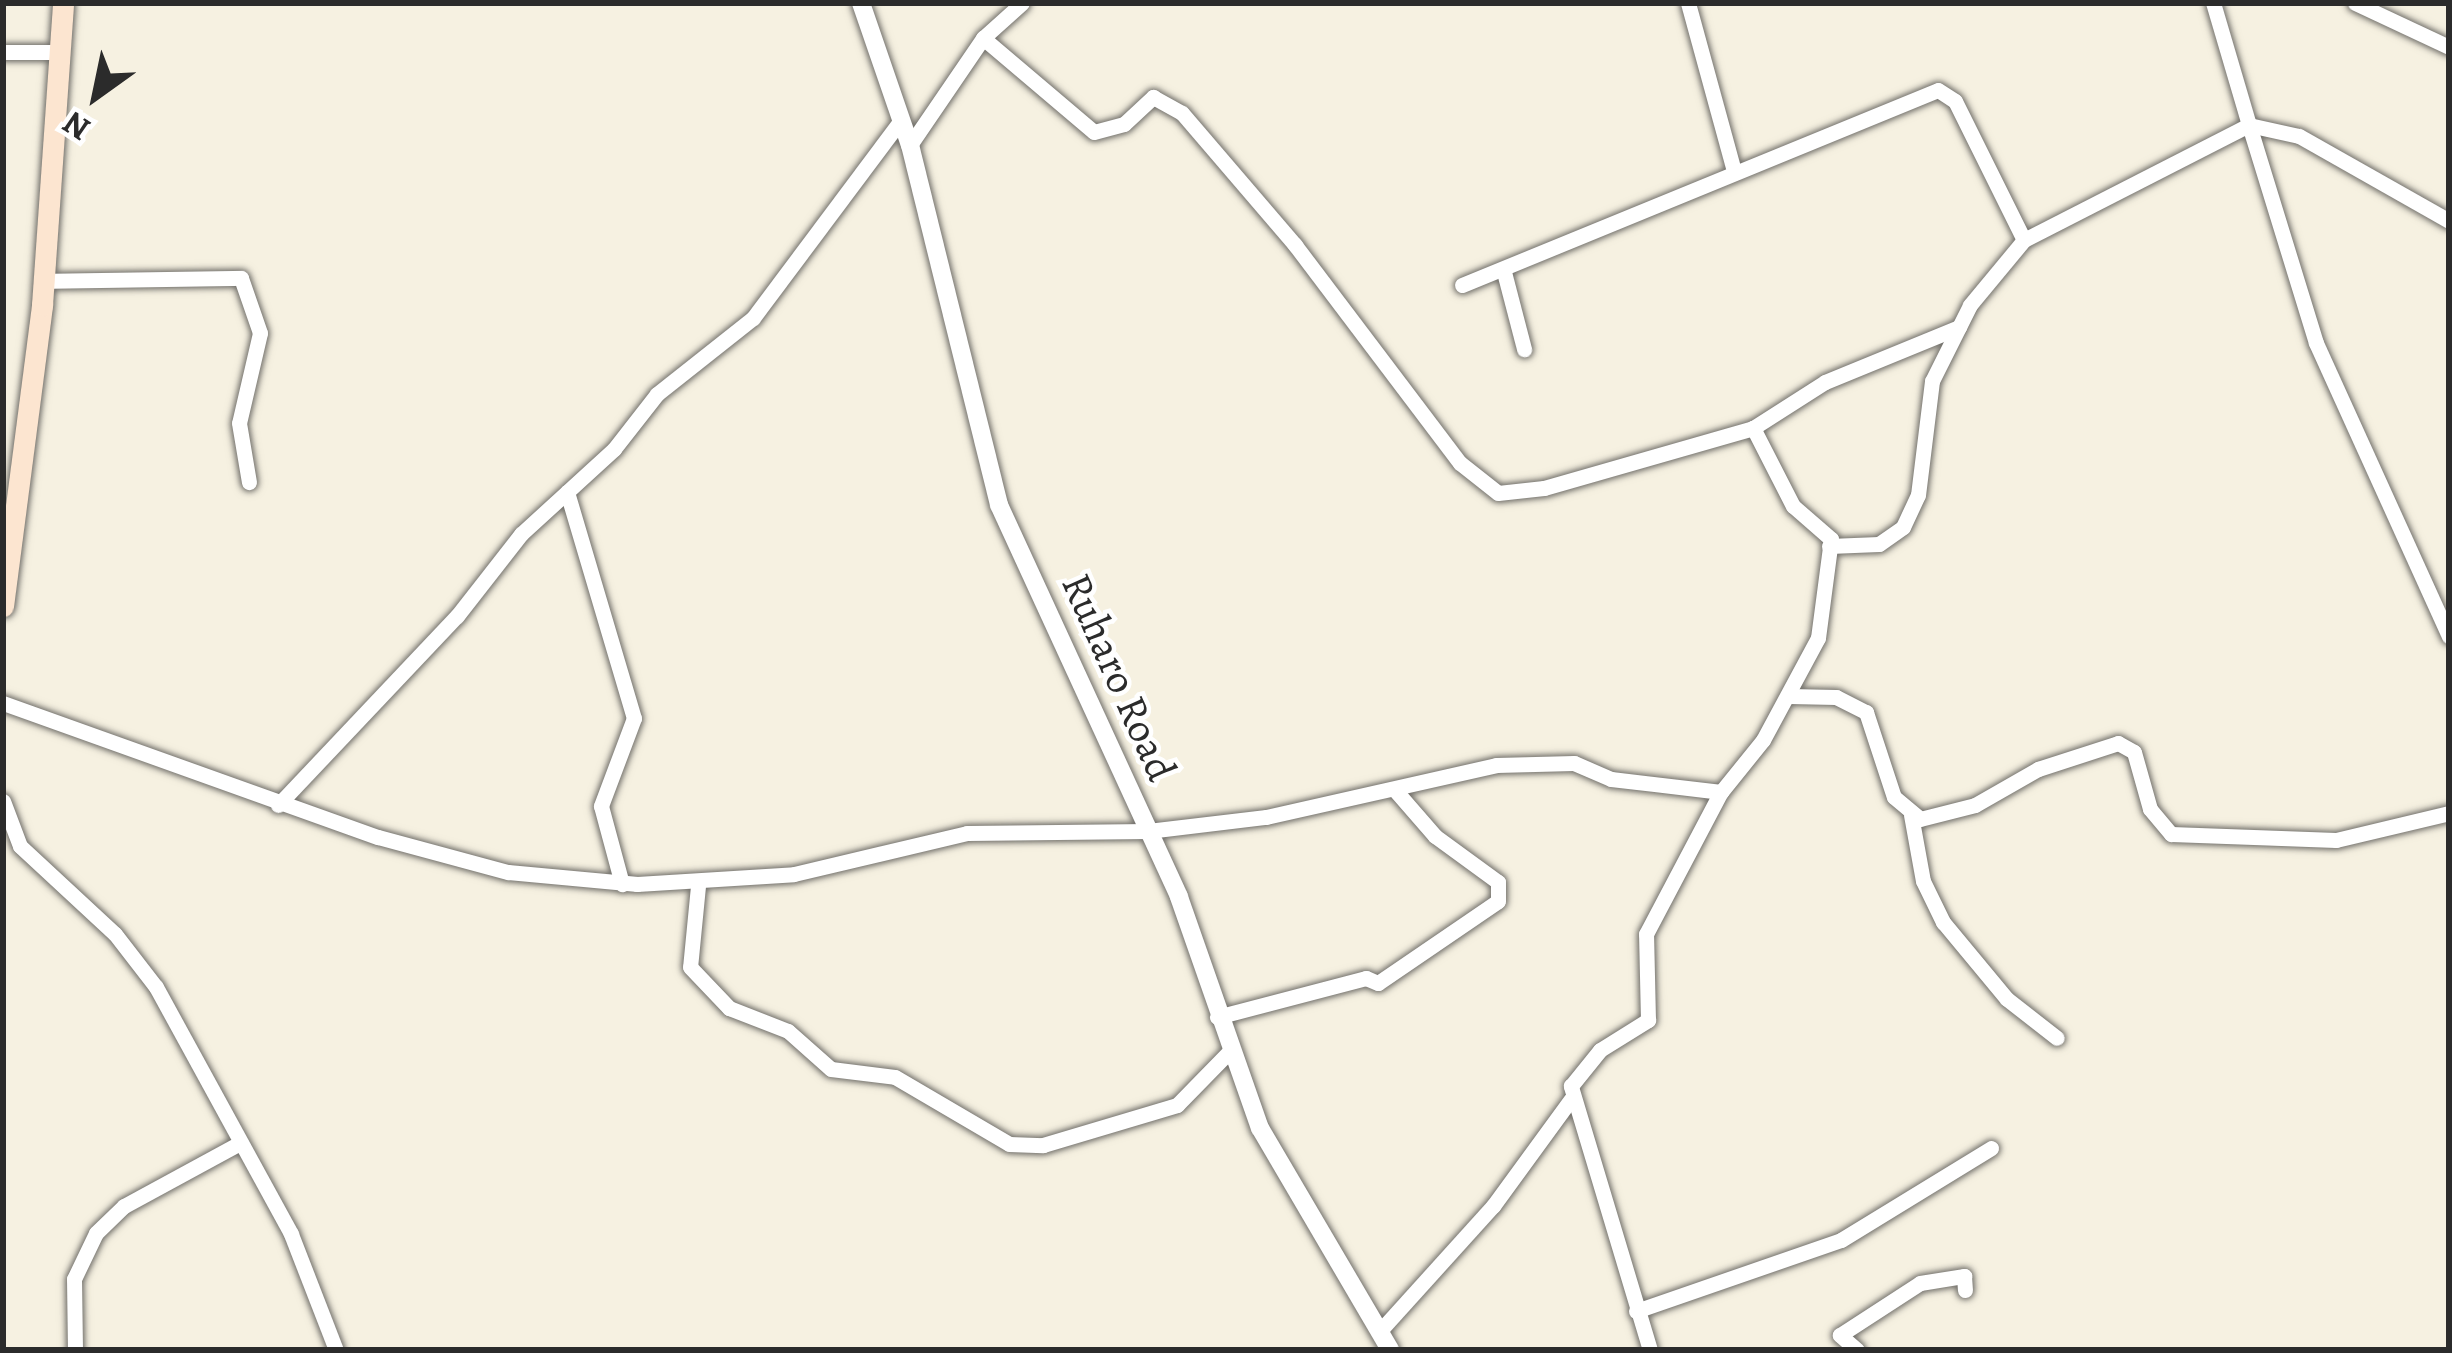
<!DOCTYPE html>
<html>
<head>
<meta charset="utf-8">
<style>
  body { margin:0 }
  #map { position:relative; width:2452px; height:1353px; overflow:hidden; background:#f6f1e1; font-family:Alegreya,serif }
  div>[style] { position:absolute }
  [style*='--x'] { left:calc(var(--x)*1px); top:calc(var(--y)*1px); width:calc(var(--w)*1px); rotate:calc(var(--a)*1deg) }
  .roads { filter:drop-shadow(0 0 3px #72706b) drop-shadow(0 0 3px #72706b) }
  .minor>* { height:15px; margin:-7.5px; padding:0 7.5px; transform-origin:7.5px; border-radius:7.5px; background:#fff }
  .tertiary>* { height:18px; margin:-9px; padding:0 9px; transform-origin:9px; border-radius:9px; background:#fff }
  .secondary>* { height:21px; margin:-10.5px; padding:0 10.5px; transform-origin:10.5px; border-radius:10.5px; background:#fce5d0 }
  span { translate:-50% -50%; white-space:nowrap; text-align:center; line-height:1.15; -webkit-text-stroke:9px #fff; paint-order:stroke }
  .street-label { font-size:42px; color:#2b2b2b }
  .frame { position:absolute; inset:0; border:6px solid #2b2b2b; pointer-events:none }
  .north { position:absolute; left:36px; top:36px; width:120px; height:120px; -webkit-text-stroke:9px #fff; paint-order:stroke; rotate:213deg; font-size:33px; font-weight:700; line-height:48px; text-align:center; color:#2b2b2b }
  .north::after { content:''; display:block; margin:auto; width:42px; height:54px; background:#2b2b2b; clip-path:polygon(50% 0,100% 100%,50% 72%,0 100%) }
</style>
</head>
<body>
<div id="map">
  <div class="roads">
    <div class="minor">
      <i style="--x:1688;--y:3;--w:174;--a:74.7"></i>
      <i style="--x:2355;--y:3;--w:104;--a:25.1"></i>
      <i style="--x:983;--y:38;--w:145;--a:40.3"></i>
      <i style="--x:1094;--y:132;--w:31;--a:-15"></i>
      <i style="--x:1124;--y:124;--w:40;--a:-43"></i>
      <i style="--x:1153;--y:97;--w:33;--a:29"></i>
      <i style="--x:1182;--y:113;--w:174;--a:49.4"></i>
      <i style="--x:1295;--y:245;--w:273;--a:52.9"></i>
      <i style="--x:1460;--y:463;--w:48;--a:38.3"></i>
      <i style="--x:1498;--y:493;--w:46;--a:-6.2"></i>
      <i style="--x:1544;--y:488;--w:217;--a:-16"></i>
      <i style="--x:1753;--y:428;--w:85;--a:-32.6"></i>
      <i style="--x:1825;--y:382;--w:145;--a:-22.3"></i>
      <i style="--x:3;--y:52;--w:56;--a:0"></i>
      <i style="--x:2249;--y:125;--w:228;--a:72.9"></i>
      <i style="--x:2316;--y:343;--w:322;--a:65.6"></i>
      <i style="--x:2249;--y:125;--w:51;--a:12.4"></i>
      <i style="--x:2299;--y:136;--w:172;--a:29.5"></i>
      <i style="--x:910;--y:145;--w:130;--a:-55.7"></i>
      <i style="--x:983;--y:38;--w:52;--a:-41.9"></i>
      <i style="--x:1504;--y:272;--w:80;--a:75.4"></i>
      <i style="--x:43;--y:281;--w:198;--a:-0.9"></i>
      <i style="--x:241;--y:278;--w:58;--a:70.9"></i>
      <i style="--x:260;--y:333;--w:92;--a:103.1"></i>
      <i style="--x:239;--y:423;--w:60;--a:80.4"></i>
      <i style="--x:1462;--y:285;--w:514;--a:-22.28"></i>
      <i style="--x:1938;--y:90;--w:20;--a:33"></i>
      <i style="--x:1955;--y:101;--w:155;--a:63.6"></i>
      <i style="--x:567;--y:492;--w:236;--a:73.5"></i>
      <i style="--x:634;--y:718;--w:94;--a:110.6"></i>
      <i style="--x:601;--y:806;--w:81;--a:74.9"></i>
      <i style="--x:1829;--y:546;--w:50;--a:-2.3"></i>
      <i style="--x:1879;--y:544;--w:29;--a:-35"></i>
      <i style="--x:1903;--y:527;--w:35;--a:-65"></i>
      <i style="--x:1918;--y:495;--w:115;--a:-83"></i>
      <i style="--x:1932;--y:381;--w:85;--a:-63.4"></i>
      <i style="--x:1970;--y:305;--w:85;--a:-50.3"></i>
      <i style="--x:2024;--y:240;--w:253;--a:-27.1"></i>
      <i style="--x:2249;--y:125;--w:127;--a:-106.4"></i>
      <i style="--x:1789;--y:696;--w:47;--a:1.2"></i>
      <i style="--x:1836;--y:697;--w:34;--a:27"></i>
      <i style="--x:1866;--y:712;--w:89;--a:71.8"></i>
      <i style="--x:1894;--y:797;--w:34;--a:40"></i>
      <i style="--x:1920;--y:819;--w:57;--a:-14.3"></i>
      <i style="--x:1975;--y:805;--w:73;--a:-29.7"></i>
      <i style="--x:2038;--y:769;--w:84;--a:-18"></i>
      <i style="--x:2118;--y:743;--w:18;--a:29"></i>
      <i style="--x:2134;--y:752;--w:59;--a:74.3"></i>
      <i style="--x:2150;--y:809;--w:33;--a:50"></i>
      <i style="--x:2171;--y:834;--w:165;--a:2.1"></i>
      <i style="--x:2336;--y:840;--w:116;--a:-13.4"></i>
      <i style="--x:3;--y:703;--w:398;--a:19.7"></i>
      <i style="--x:378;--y:837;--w:135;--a:15.1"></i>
      <i style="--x:508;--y:872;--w:130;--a:5.3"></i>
      <i style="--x:637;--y:884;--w:157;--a:-3.6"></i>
      <i style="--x:794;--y:874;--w:178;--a:-13.3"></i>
      <i style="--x:967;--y:833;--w:181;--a:-0.6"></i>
      <i style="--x:1148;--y:831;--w:119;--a:-6.8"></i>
      <i style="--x:1266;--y:817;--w:236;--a:-12.7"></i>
      <i style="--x:1496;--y:765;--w:78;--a:-1.5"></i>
      <i style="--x:1574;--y:763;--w:40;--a:23.4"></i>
      <i style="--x:1611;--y:779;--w:111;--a:6.7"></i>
      <i style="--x:3;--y:801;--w:48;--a:69.3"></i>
      <i style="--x:20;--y:846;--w:129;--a:42.8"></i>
      <i style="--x:115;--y:934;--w:67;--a:52.3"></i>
      <i style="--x:156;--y:987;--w:281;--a:61.3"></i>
      <i style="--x:291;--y:1234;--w:124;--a:68.8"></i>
      <i style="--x:278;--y:805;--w:260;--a:-46.6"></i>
      <i style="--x:457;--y:616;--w:104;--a:-52"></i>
      <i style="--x:521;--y:534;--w:126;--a:-42.4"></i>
      <i style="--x:614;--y:449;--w:70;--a:-52"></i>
      <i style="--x:657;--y:394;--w:122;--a:-38.4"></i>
      <i style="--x:753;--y:318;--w:244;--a:-53.2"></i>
      <i style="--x:1911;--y:815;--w:67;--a:79.7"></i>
      <i style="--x:1923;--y:881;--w:46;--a:64"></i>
      <i style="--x:1943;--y:922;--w:100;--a:50.3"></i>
      <i style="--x:2007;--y:999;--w:63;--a:38"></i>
      <i style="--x:698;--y:886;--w:81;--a:95.6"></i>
      <i style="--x:690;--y:967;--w:57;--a:46.4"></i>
      <i style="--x:729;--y:1008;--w:63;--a:21.3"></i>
      <i style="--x:788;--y:1031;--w:57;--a:41.5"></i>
      <i style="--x:831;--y:1069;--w:64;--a:7.1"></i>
      <i style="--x:895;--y:1077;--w:132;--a:30.4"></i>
      <i style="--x:1009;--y:1144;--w:34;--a:2"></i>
      <i style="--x:1043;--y:1145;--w:140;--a:-16.6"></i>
      <i style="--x:1177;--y:1105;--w:73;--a:-45.6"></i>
      <i style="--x:1217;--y:1017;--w:154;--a:-14.7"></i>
      <i style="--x:1366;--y:978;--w:13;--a:23"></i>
      <i style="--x:1378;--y:983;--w:145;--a:-34.3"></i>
      <i style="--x:1498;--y:901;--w:19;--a:-90"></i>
      <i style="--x:1498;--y:882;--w:78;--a:-143.9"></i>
      <i style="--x:1435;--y:836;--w:61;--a:-131"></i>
      <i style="--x:1636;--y:1311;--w:217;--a:-19.1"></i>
      <i style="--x:1841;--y:1240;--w:176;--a:-31.5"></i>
      <i style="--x:1379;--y:1332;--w:170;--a:-47.9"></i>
      <i style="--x:1493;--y:1206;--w:132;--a:-53.9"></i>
      <i style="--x:75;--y:1350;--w:71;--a:-90.8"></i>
      <i style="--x:74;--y:1279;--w:51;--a:-64.4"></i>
      <i style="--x:96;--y:1233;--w:39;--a:-44"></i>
      <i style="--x:124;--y:1206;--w:132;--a:-28.5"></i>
      <i style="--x:1650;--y:1350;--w:276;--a:-106.7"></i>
      <i style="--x:1571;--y:1086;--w:46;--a:-51.1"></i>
      <i style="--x:1600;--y:1050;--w:57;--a:-32"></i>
      <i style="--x:1648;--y:1020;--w:86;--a:-91.3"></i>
      <i style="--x:1646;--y:934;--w:161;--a:-62.2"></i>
      <i style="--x:1721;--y:792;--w:67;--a:-51.1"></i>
      <i style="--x:1763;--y:740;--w:116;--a:-61.7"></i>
      <i style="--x:1818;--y:638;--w:100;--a:-82.5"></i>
      <i style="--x:1831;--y:539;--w:50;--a:-139"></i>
      <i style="--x:1793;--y:506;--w:88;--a:-117.1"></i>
      <i style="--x:1857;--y:1350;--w:23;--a:-139"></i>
      <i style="--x:1840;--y:1335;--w:95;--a:-33"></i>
      <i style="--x:1920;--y:1283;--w:45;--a:-9"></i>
      <i style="--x:1964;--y:1276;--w:14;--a:86"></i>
    </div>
    <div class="tertiary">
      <i style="--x:861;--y:3;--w:150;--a:71"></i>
      <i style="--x:910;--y:145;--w:371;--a:76.1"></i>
      <i style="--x:999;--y:505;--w:431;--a:65.3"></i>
      <i style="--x:1179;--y:897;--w:245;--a:70.7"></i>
      <i style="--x:1260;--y:1128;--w:257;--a:59.6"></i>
    </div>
    <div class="secondary">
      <i style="--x:3;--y:606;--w:304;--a:-82.6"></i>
      <i style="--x:42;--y:305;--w:303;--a:-86"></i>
    </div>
  </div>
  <div class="street-label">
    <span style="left:1119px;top:677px;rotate:66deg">Ruharo Road</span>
  </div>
  <div class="frame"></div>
  <div class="north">N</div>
</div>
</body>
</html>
